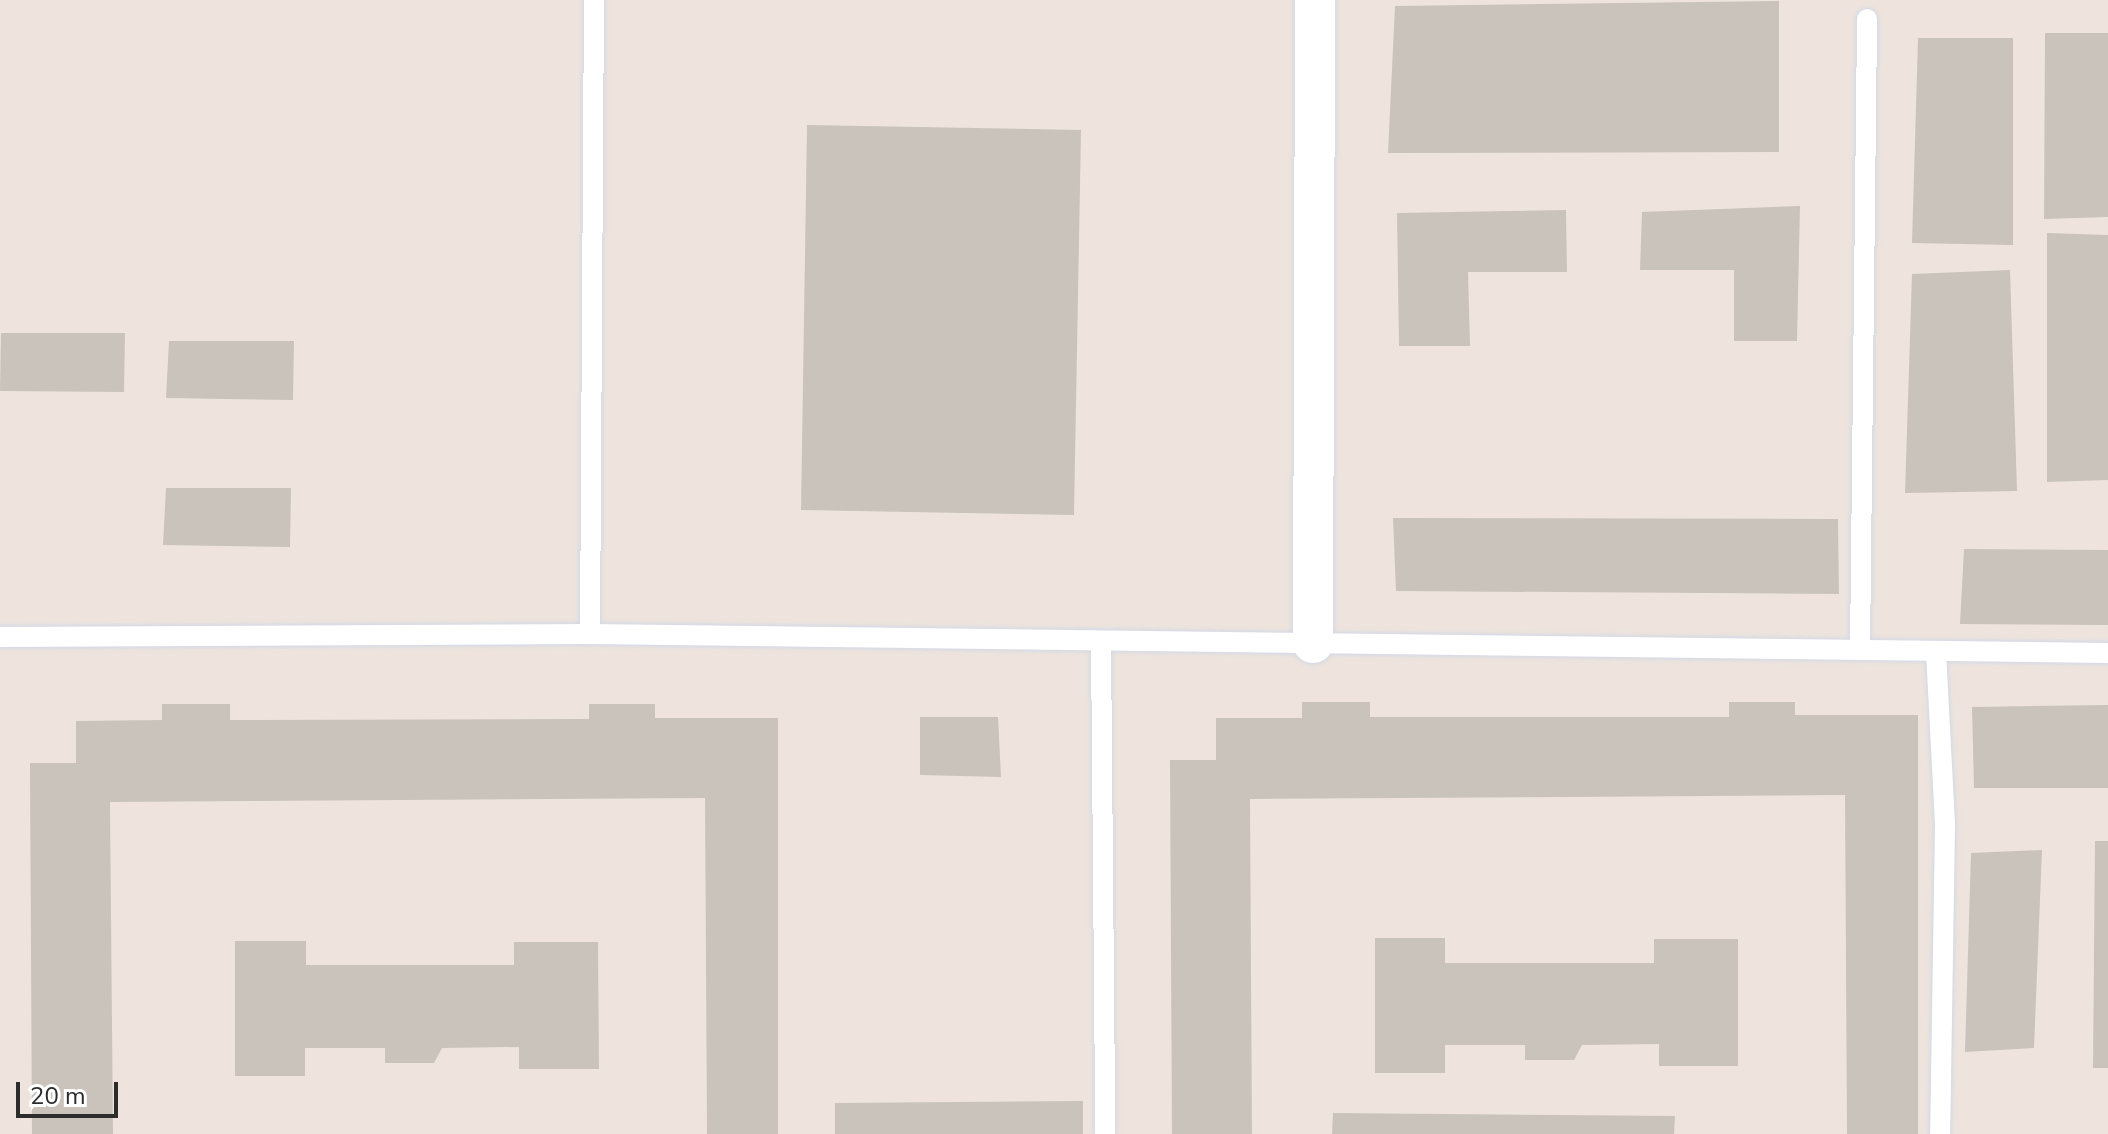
<!DOCTYPE html>
<html>
<head>
<meta charset="utf-8">
<style>
  body { margin:0 }
  #map { position:relative; width:2108px; height:1134px; overflow:hidden; background:#eee4dd; font-family:"Nunito Sans",sans-serif }
  div>[style] { position:absolute }
  [style*='--x'] { left:calc(var(--x)*1px); top:calc(var(--y)*1px); width:calc(var(--w)*1px); rotate:calc(var(--a)*1deg) }
  .building>* { inset:0; background:#c9c3bc }
  .roads { filter:drop-shadow(0 0 2px #d2d9e5) drop-shadow(0 0 2px #d2d9e5) }
  .service>* { height:20px; margin:-10px; padding:0 10px; transform-origin:10px; border-radius:10px; background:#fff }
  .minor>* { height:40px; margin:-20px; padding:0 20px; transform-origin:20px; border-radius:20px; background:#fff }
  span { translate:-50% -50%; white-space:nowrap; text-align:center; line-height:1.15; -webkit-text-stroke:8px #fff; paint-order:stroke }
  .scale { position:absolute; left:16px; top:1082px; width:102px; height:36px; box-sizing:border-box; border:4px solid #2c2c2c; border-top:0; padding-left:10px; font-size:24px; line-height:28px; white-space:nowrap; color:#2c2c2c; -webkit-text-stroke:6px #fff; paint-order:stroke }
</style>
</head>
<body>
<div id="map">
  <div class="building">
    <i style="clip-path:polygon(1779px 1px,1779px 152px,1388px 153px,1395px 6px)"></i>
    <i style="clip-path:polygon(2045px 33px,2108px 33px,2108px 217px,2044px 219px)"></i>
    <i style="clip-path:polygon(1918px 38px,2013px 38px,2013px 245px,1912px 243px)"></i>
    <i style="clip-path:polygon(807px 125px,1081px 130px,1074px 515px,801px 510px)"></i>
    <i style="clip-path:polygon(1800px 206px,1797px 341px,1734px 341px,1734px 270px,1640px 270px,1642px 212px)"></i>
    <i style="clip-path:polygon(1566px 210px,1567px 272px,1468px 272px,1470px 346px,1399px 346px,1397px 213px)"></i>
    <i style="clip-path:polygon(2047px 233px,2108px 235px,2108px 480px,2047px 482px)"></i>
    <i style="clip-path:polygon(2010px 270px,2017px 491px,1905px 493px,1912px 274px)"></i>
    <i style="clip-path:polygon(1px 333px,125px 333px,124px 392px,0 391px)"></i>
    <i style="clip-path:polygon(169px 341px,294px 341px,293px 400px,166px 398px)"></i>
    <i style="clip-path:polygon(166px 488px,291px 488px,290px 547px,163px 545px)"></i>
    <i style="clip-path:polygon(1393px 518px,1838px 519px,1839px 594px,1396px 591px)"></i>
    <i style="clip-path:polygon(1964px 549px,2108px 550px,2108px 625px,1960px 624px)"></i>
    <i style="clip-path:polygon(1302px 702px,1370px 702px,1370px 717px,1729px 717px,1729px 702px,1795px 702px,1795px 715px,1918px 715px,1918px 1134px,1847px 1134px,1845px 795px,1250px 799px,1252px 1134px,1172px 1134px,1170px 760px,1216px 760px,1216px 718px,1302px 718px)"></i>
    <i style="clip-path:polygon(162px 704px,230px 704px,230px 720px,589px 719px,589px 704px,655px 704px,655px 718px,778px 718px,778px 1134px,707px 1134px,705px 798px,110px 802px,113px 1134px,32px 1134px,30px 763px,76px 763px,76px 721px,162px 720px)"></i>
    <i style="clip-path:polygon(2108px 705px,2108px 788px,1974px 788px,1972px 707px)"></i>
    <i style="clip-path:polygon(920px 717px,998px 717px,1001px 777px,920px 775px)"></i>
    <i style="clip-path:polygon(2095px 841px,2108px 841px,2108px 1068px,2093px 1068px)"></i>
    <i style="clip-path:polygon(2042px 850px,2034px 1048px,1965px 1052px,1971px 853px)"></i>
    <i style="clip-path:polygon(1375px 938px,1445px 938px,1445px 963px,1654px 963px,1654px 939px,1738px 939px,1738px 1066px,1659px 1066px,1659px 1044px,1582px 1045px,1574px 1060px,1525px 1060px,1525px 1045px,1445px 1045px,1445px 1073px,1375px 1073px)"></i>
    <i style="clip-path:polygon(235px 941px,306px 941px,306px 965px,514px 965px,514px 942px,598px 942px,599px 1069px,519px 1069px,519px 1047px,442px 1048px,434px 1063px,385px 1063px,385px 1048px,305px 1048px,305px 1076px,235px 1076px)"></i>
    <i style="clip-path:polygon(1083px 1101px,1083px 1134px,835px 1134px,835px 1103px)"></i>
    <i style="clip-path:polygon(1333px 1113px,1675px 1116px,1674px 1134px,1332px 1134px)"></i>
  </div>
  <div class="roads">
    <div class="service">
      <i style="--x:590;--y:634;--w:634;--a:-89.64"></i>
      <i style="--x:0;--y:637;--w:590;--a:-0.29"></i>
      <i style="--x:590;--y:634;--w:1518;--a:0.72"></i>
      <i style="--x:1101;--y:641;--w:493;--a:89.5"></i>
      <i style="--x:1860;--y:650;--w:631;--a:-89.36"></i>
      <i style="--x:1936;--y:652;--w:173;--a:87"></i>
      <i style="--x:1945;--y:825;--w:309;--a:90.9"></i>
    </div>
    <div class="minor">
      <i style="--x:1313;--y:643;--w:643;--a:-89.82"></i>
    </div>
  </div>
  <div class="scale">20 m</div>
</div>
</body>
</html>
